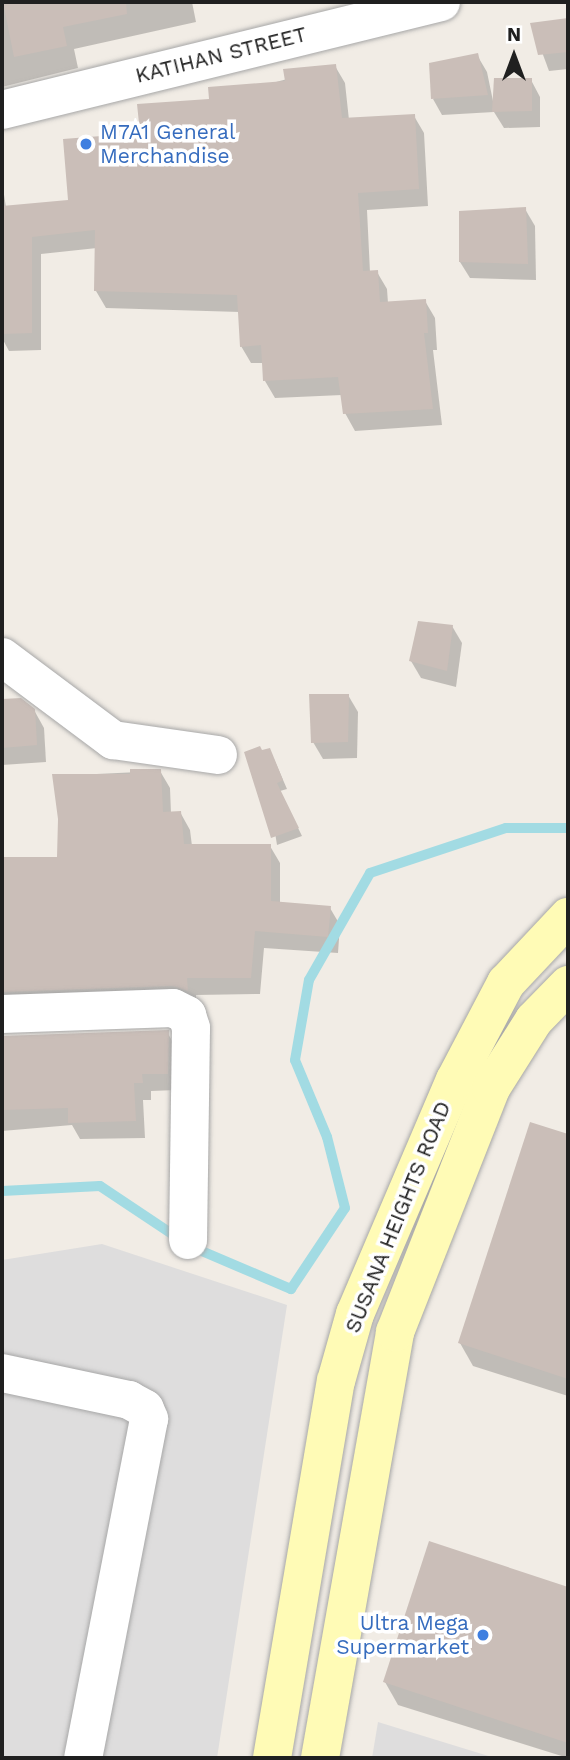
<!DOCTYPE html>
<html>
<head>
<meta charset="utf-8">
<style>
  body { margin:0 }
  #map { position:relative; width:570px; height:1760px; overflow:hidden; background:#f1ece5; font-family:"Work Sans",sans-serif }
  div>[style] { position:absolute }
  [style*='--x'] { left:calc(var(--x)*1px); top:calc(var(--y)*1px); width:calc(var(--w)*1px); rotate:calc(var(--a)*1deg) }
  .residential>* { inset:0; background:#dedddd }
  .shadow>* { inset:0; background:#0003 }
  .stream>* { height:10px; margin:-5px; padding:0 5px; transform-origin:5px; border-radius:5px; background:#a2dbe3 }
  .building>* { inset:0; background:#cabeb8 }
  .roads { filter:drop-shadow(0 0 2px #a7a7a7) drop-shadow(0 0 2px #a7a7a7) }
  .minor>* { height:38px; margin:-19px; padding:0 19px; transform-origin:19px; border-radius:19px; background:#fff }
  .tertiary>* { height:38px; margin:-19px; padding:0 19px; transform-origin:19px; border-radius:19px; background:#fff }
  .secondary>* { height:38px; margin:-19px; padding:0 19px; transform-origin:19px; border-radius:19px; background:#fffbb6 }
  .dots>* { width:19px; height:19px; translate:-50% -50%; box-sizing:border-box; border:4px solid #fff; border-radius:50% }
  span { translate:-50% -50%; white-space:nowrap; text-align:center; line-height:1.15; -webkit-text-stroke:7px #fff; paint-order:stroke }
  .street-label { font-size:21px; color:#202020 }
  .shop-label { font-size:21px; color:#366cbe }
  .left { translate:0 -50%; text-align:left }
  .right { translate:-100% -50%; text-align:right }
  .frame { position:absolute; inset:0; border:4px solid #202020; pointer-events:none }
  .north { position:absolute; left:479px; top:21px; width:70px; height:70px; -webkit-text-stroke:5px #fff; paint-order:stroke; rotate:0deg; font-size:19px; font-weight:700; line-height:28px; text-align:center; color:#202020 }
  .north::after { content:''; display:block; margin:auto; width:24px; height:32px; background:#202020; clip-path:polygon(50% 0,100% 100%,50% 72%,0 100%) }
</style>
</head>
<body>
<div id="map">
  <div class="residential">
    <i style="clip-path:polygon(102px 1244px,287px 1305px,217px 1758px,2px 1758px,2px 1260px)"></i>
    <i style="clip-path:polygon(378px 1722px,495px 1758px,372px 1758px)"></i>
  </div>
  <div class="shadow">
    <i style="clip-path:polygon(2px 2px,192px 2px,196px 22px,74px 49px,78px 68px,2px 87px)"></i>
    <i style="clip-path:polygon(568px 19px,568px 69px,549px 71px,532px 25px)"></i>
    <i style="clip-path:polygon(477px 55px,487px 72px,493px 101px,531px 80px,540px 97px,540px 127px,504px 128px,494px 112px,442px 115px,433px 99px)"></i>
    <i style="clip-path:polygon(335px 66px,345px 83px,349px 120px,414px 116px,424px 133px,428px 206px,367px 210px,370px 272px,377px 272px,387px 289px,388px 303px,425px 301px,435px 318px,437px 350px,433px 350px,442px 425px,355px 431px,345px 413px,342px 395px,275px 398px,265px 381px,264px 363px,251px 363px,241px 346px,240px 312px,106px 308px,96px 291px,97px 248px,41px 254px,41px 350px,9px 351px,2px 338px,2px 182px,6px 207px,69px 201px,142px 135px,210px 100px)"></i>
    <i style="clip-path:polygon(525px 209px,535px 226px,536px 280px,470px 278px,460px 262px)"></i>
    <i style="clip-path:polygon(452px 626px,462px 643px,456px 687px,421px 678px,411px 661px)"></i>
    <i style="clip-path:polygon(348px 695px,358px 712px,357px 758px,323px 759px,313px 742px)"></i>
    <i style="clip-path:polygon(20px 700px,34px 710px,44px 728px,46px 762px,2px 765px,2px 701px)"></i>
    <i style="clip-path:polygon(262px 752px,274px 759px,287px 789px,280px 791px,302px 836px,277px 845px)"></i>
    <i style="clip-path:polygon(160px 771px,170px 788px,171px 813px,180px 812px,190px 830px,192px 846px,270px 846px,280px 863px,280px 904px,330px 908px,340px 925px,338px 953px,264px 948px,260px 994px,196px 995px,196px 1007px,2px 1012px,2px 859px,59px 859px,60px 819px,54px 776px)"></i>
    <i style="clip-path:polygon(167px 1032px,177px 1049px,177px 1090px,151px 1091px,151px 1100px,143px 1100px,145px 1138px,80px 1139px,72px 1125px,2px 1131px,2px 1038px)"></i>
    <i style="clip-path:polygon(531px 1124px,568px 1136px,568px 1396px,473px 1366px,460px 1343px)"></i>
    <i style="clip-path:polygon(430px 1544px,568px 1589px,568px 1758px,398px 1705px,385px 1682px)"></i>
  </div>
  <div class="stream">
    <i style="--x:2;--y:1191;--w:98;--a:-2.9"></i>
    <i style="--x:100;--y:1186;--w:94;--a:33.7"></i>
    <i style="--x:190;--y:1246;--w:110;--a:23.1"></i>
    <i style="--x:291;--y:1289;--w:97;--a:-56.3"></i>
    <i style="--x:345;--y:1208;--w:73;--a:-104.2"></i>
    <i style="--x:327;--y:1137;--w:83;--a:-112.6"></i>
    <i style="--x:295;--y:1060;--w:81;--a:-80.1"></i>
    <i style="--x:309;--y:980;--w:123;--a:-60.3"></i>
    <i style="--x:370;--y:873;--w:143;--a:-18.3"></i>
    <i style="--x:506;--y:828;--w:62;--a:0"></i>
  </div>
  <div class="building">
    <i style="clip-path:polygon(3px 2px,126px 2px,127px 14px,63px 27px,67px 46px,14px 57px)"></i>
    <i style="clip-path:polygon(568px 18px,568px 52px,538px 55px,530px 23px)"></i>
    <i style="clip-path:polygon(478px 53px,488px 95px,431px 99px,429px 63px)"></i>
    <i style="clip-path:polygon(336px 64px,342px 118px,415px 114px,419px 189px,358px 193px,363px 271px,378px 270px,380px 302px,426px 299px,428px 333px,424px 333px,433px 409px,343px 414px,338px 377px,263px 381px,261px 345px,240px 347px,237px 295px,94px 291px,95px 230px,32px 237px,32px 333px,2px 334px,2px 206px,68px 200px,63px 139px,140px 133px,137px 104px,209px 99px,208px 87px,285px 81px,283px 69px)"></i>
    <i style="clip-path:polygon(494px 78px,532px 78px,532px 111px,492px 112px)"></i>
    <i style="clip-path:polygon(526px 207px,528px 264px,459px 262px,459px 211px)"></i>
    <i style="clip-path:polygon(418px 621px,453px 625px,447px 671px,409px 661px)"></i>
    <i style="clip-path:polygon(309px 694px,349px 694px,348px 742px,311px 743px)"></i>
    <i style="clip-path:polygon(21px 698px,35px 709px,37px 745px,2px 748px,2px 699px)"></i>
    <i style="clip-path:polygon(260px 746px,262px 750px,270px 748px,283px 780px,277px 783px,299px 828px,271px 838px,244px 752px)"></i>
    <i style="clip-path:polygon(130px 769px,161px 769px,163px 812px,181px 811px,184px 844px,271px 844px,271px 901px,331px 906px,328px 937px,255px 931px,251px 978px,187px 978px,188px 991px,172px 986px,2px 992px,3px 857px,57px 857px,58px 819px,52px 774px,130px 774px)"></i>
    <i style="clip-path:polygon(169px 1030px,168px 1074px,142px 1074px,143px 1083px,134px 1083px,136px 1121px,68px 1123px,68px 1108px,2px 1110px,2px 1036px)"></i>
    <i style="clip-path:polygon(530px 1122px,568px 1134px,568px 1379px,458px 1343px)"></i>
    <i style="clip-path:polygon(429px 1541px,568px 1587px,568px 1743px,383px 1682px)"></i>
  </div>
  <div class="roads">
    <div class="minor">
      <i style="--x:2;--y:657;--w:139;--a:36.8"></i>
      <i style="--x:113;--y:740;--w:106;--a:8.1"></i>
      <i style="--x:2;--y:1014;--w:171;--a:-2"></i>
      <i style="--x:173;--y:1008;--w:16;--a:27"></i>
      <i style="--x:187;--y:1015;--w:14;--a:73"></i>
      <i style="--x:191;--y:1028;--w:212;--a:90.8"></i>
      <i style="--x:2;--y:1373;--w:130;--a:12"></i>
      <i style="--x:129;--y:1400;--w:18;--a:29"></i>
      <i style="--x:145;--y:1409;--w:11;--a:68"></i>
      <i style="--x:149;--y:1419;--w:345;--a:101"></i>
    </div>
    <div class="tertiary">
      <i style="--x:2;--y:110;--w:452;--a:-13.8"></i>
    </div>
    <div class="secondary">
      <i style="--x:272;--y:1758;--w:382;--a:-80.4"></i>
      <i style="--x:336;--y:1381;--w:70;--a:-74.2"></i>
      <i style="--x:355;--y:1314;--w:254;--a:-66.9"></i>
      <i style="--x:455;--y:1080;--w:110;--a:-62.3"></i>
      <i style="--x:506;--y:983;--w:91;--a:-46.8"></i>
      <i style="--x:320;--y:1758;--w:433;--a:-80"></i>
      <i style="--x:395;--y:1332;--w:262;--a:-68.5"></i>
      <i style="--x:491;--y:1088;--w:80;--a:-57.7"></i>
      <i style="--x:534;--y:1020;--w:49;--a:-45.8"></i>
    </div>
  </div>
  <div class="dots">
    <i style="left:86px;top:144px;background:#3f7fe0"></i>
    <i style="left:483px;top:1635px;background:#3f7fe0"></i>
  </div>
  <div class="street-label">
    <span style="left:221px;top:55px;rotate:-14deg">KATIHAN STREET</span>
    <span style="left:398px;top:1217px;rotate:-68deg">SUSANA HEIGHTS ROAD</span>
  </div>
  <div class="shop-label">
    <span class="left" style="left:100px;top:144px">M7A1 General<br>Merchandise</span>
    <span class="right" style="left:469px;top:1635px">Ultra Mega<br>Supermarket</span>
  </div>
  <div class="frame"></div>
  <div class="north">N</div>
</div>
</body>
</html>
